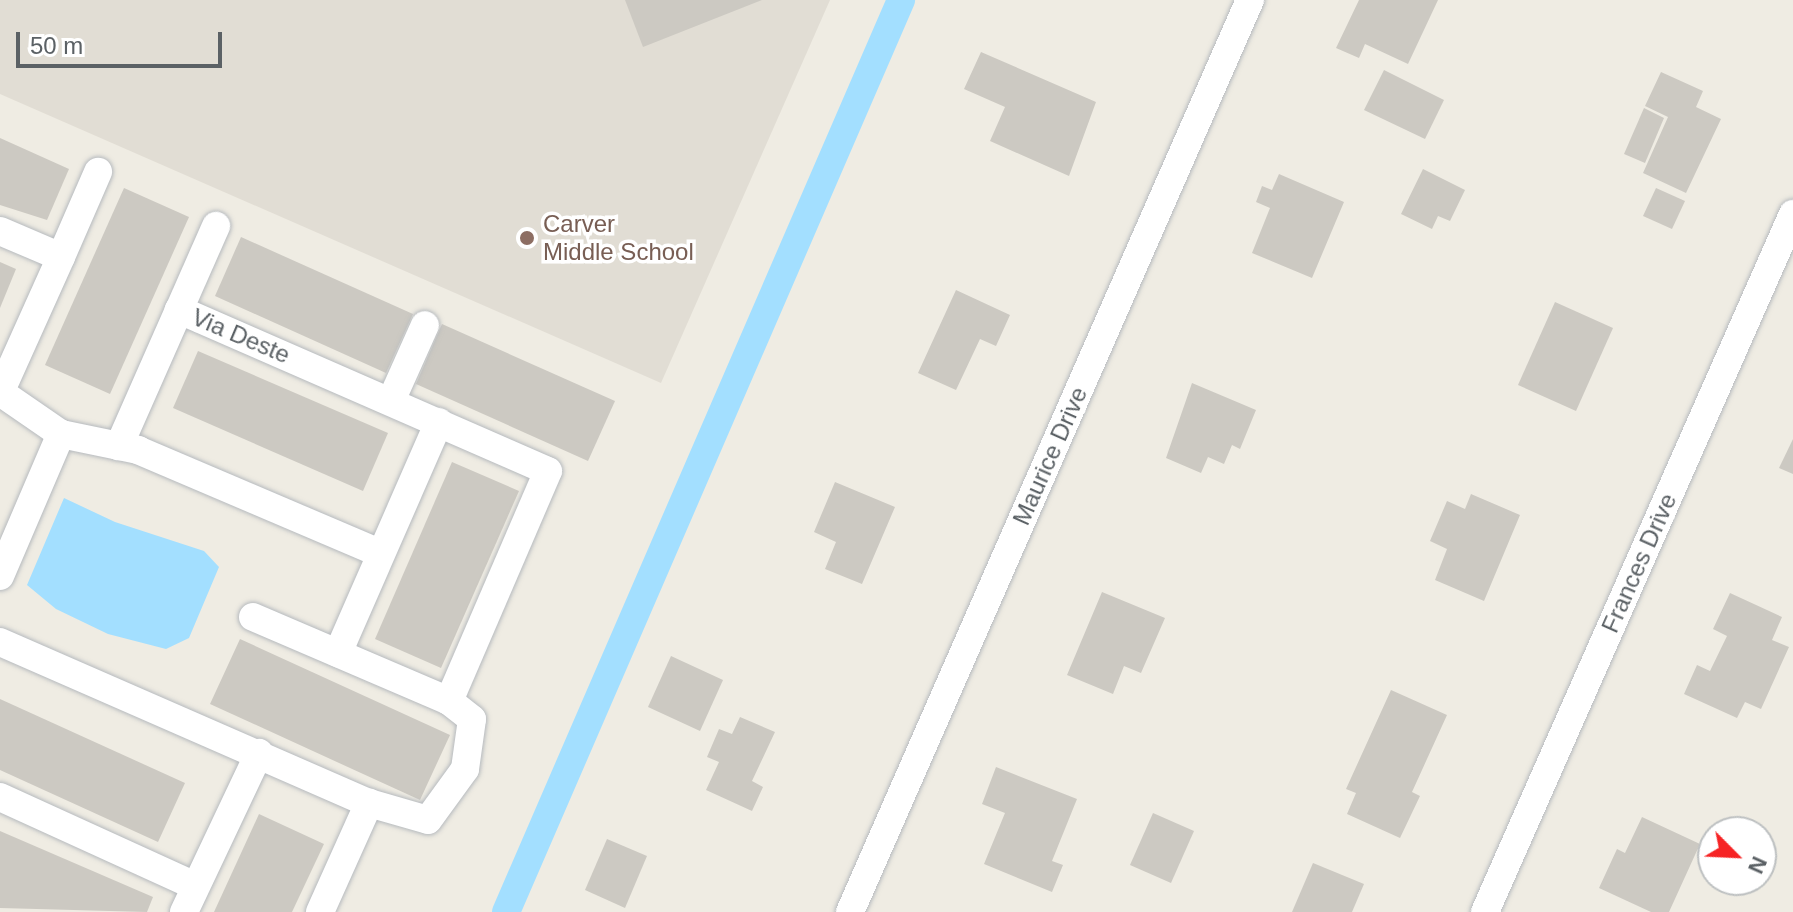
<!DOCTYPE html>
<html>
<head>
<meta charset="utf-8">
<style>
  body { margin:0 }
  #map { position:relative; width:1793px; height:912px; overflow:hidden; background:#efece3; font-family:Helvetica,sans-serif }
  div>[style] { position:absolute }
  [style*='--x'] { left:calc(var(--x)*1px); top:calc(var(--y)*1px); width:calc(var(--w)*1px); rotate:calc(var(--a)*1deg) }
  .education>* { inset:0; background:#e1ddd4 }
  .water>* { inset:0; background:#a3dfff }
  .canal>* { height:28px; margin:-14px; padding:0 14px; transform-origin:14px; border-radius:14px; background:#a3dfff }
  .building>* { inset:0; background:#ccc9c2 }
  .roads { filter:drop-shadow(0 0 2px #b6babe) drop-shadow(0 0 2px #b6babe) }
  .minor>* { height:28px; margin:-14px; padding:0 14px; transform-origin:14px; border-radius:14px; background:#fff }
  .dots>* { width:22px; height:22px; translate:-50% -50%; box-sizing:border-box; border:4px solid #fff; border-radius:50% }
  span { translate:-50% -50%; white-space:nowrap; text-align:center; line-height:1.15; -webkit-text-stroke:7px #fff; paint-order:stroke }
  .education-label { font-size:24px; color:#785e54 }
  .left { translate:0 -50%; text-align:left }
  .street-label { font-size:24px; color:#5b6165 }
  .north { position:absolute; left:1697px; top:816px; width:80px; height:80px; box-sizing:border-box; background:#fff; border:2px solid #bdc0c1; border-radius:50%; rotate:114deg; font-size:22px; font-weight:700; line-height:32px; text-align:center; color:#5b6165 }
  .north::after { content:''; display:block; margin:auto; width:28px; height:36px; background:#f62324; clip-path:polygon(50% 0,100% 100%,50% 72%,0 100%) }
  .scale { position:absolute; left:16px; top:32px; width:206px; height:36px; box-sizing:border-box; border:4px solid #5b6165; border-top:0; padding-left:10px; font-size:24px; line-height:28px; white-space:nowrap; color:#5b6165; -webkit-text-stroke:6px #fff; paint-order:stroke }
</style>
</head>
<body>
<div id="map">
  <div class="education">
    <i style="clip-path:polygon(0 0,830px 0,661px 383px,0 94px)"></i>
  </div>
  <div class="water">
    <i style="clip-path:polygon(64px 498px,115px 522px,204px 551px,219px 567px,189px 638px,166px 649px,108px 634px,56px 609px,27px 585px)"></i>
  </div>
  <div class="canal">
    <i style="--x:506;--y:912;--w:994;--a:-66.58"></i>
  </div>
  <div class="building">
    <i style="clip-path:polygon(625px 0,762px 0,643px 47px)"></i>
    <i style="clip-path:polygon(1359px 0,1438px 0,1408px 64px,1365px 44px,1359px 58px,1336px 48px)"></i>
    <i style="clip-path:polygon(981px 52px,1096px 102px,1069px 176px,990px 141px,1005px 107px,964px 89px)"></i>
    <i style="clip-path:polygon(1384px 70px,1444px 100px,1425px 139px,1364px 110px)"></i>
    <i style="clip-path:polygon(1661px 72px,1703px 91px,1696px 107px,1721px 119px,1686px 193px,1643px 173px,1668px 117px,1645px 106px)"></i>
    <i style="clip-path:polygon(1644px 108px,1664px 118px,1645px 163px,1624px 154px)"></i>
    <i style="clip-path:polygon(0 138px,69px 169px,47px 220px,0 205px)"></i>
    <i style="clip-path:polygon(1423px 169px,1465px 190px,1450px 221px,1438px 216px,1432px 229px,1401px 214px)"></i>
    <i style="clip-path:polygon(1279px 174px,1344px 202px,1312px 278px,1252px 253px,1270px 208px,1256px 202px,1262px 186px,1272px 190px)"></i>
    <i style="clip-path:polygon(124px 188px,189px 217px,110px 394px,45px 365px)"></i>
    <i style="clip-path:polygon(1656px 188px,1685px 201px,1672px 229px,1643px 216px)"></i>
    <i style="clip-path:polygon(241px 237px,413px 314px,386px 373px,215px 296px)"></i>
    <i style="clip-path:polygon(0 262px,16px 269px,0 308px)"></i>
    <i style="clip-path:polygon(956px 290px,1010px 315px,996px 346px,980px 339px,956px 390px,918px 373px)"></i>
    <i style="clip-path:polygon(1555px 302px,1613px 328px,1576px 411px,1518px 385px)"></i>
    <i style="clip-path:polygon(442px 324px,615px 401px,588px 461px,416px 384px)"></i>
    <i style="clip-path:polygon(198px 351px,388px 433px,363px 491px,173px 408px)"></i>
    <i style="clip-path:polygon(1192px 383px,1256px 410px,1240px 449px,1232px 445px,1224px 464px,1208px 457px,1201px 473px,1166px 458px)"></i>
    <i style="clip-path:polygon(1793px 439px,1793px 474px,1779px 468px)"></i>
    <i style="clip-path:polygon(452px 462px,519px 491px,441px 668px,375px 639px)"></i>
    <i style="clip-path:polygon(835px 482px,895px 507px,862px 584px,825px 569px,836px 542px,814px 532px)"></i>
    <i style="clip-path:polygon(1471px 494px,1520px 515px,1484px 601px,1435px 580px,1447px 549px,1430px 541px,1447px 501px,1465px 509px)"></i>
    <i style="clip-path:polygon(1102px 592px,1165px 618px,1141px 673px,1124px 666px,1113px 694px,1067px 675px)"></i>
    <i style="clip-path:polygon(1730px 593px,1782px 617px,1772px 640px,1789px 647px,1761px 709px,1745px 702px,1737px 718px,1684px 694px,1697px 665px,1710px 671px,1727px 636px,1713px 629px)"></i>
    <i style="clip-path:polygon(240px 639px,450px 735px,420px 800px,210px 704px)"></i>
    <i style="clip-path:polygon(671px 656px,723px 680px,700px 731px,648px 707px)"></i>
    <i style="clip-path:polygon(1391px 690px,1447px 715px,1412px 792px,1420px 796px,1400px 838px,1347px 814px,1356px 793px,1346px 789px)"></i>
    <i style="clip-path:polygon(0 699px,185px 783px,158px 842px,0 770px)"></i>
    <i style="clip-path:polygon(740px 717px,775px 732px,752px 781px,763px 787px,752px 811px,706px 790px,719px 762px,707px 757px,719px 729px,732px 734px)"></i>
    <i style="clip-path:polygon(996px 767px,1077px 799px,1052px 861px,1063px 865px,1052px 892px,984px 864px,1005px 813px,982px 804px)"></i>
    <i style="clip-path:polygon(1153px 813px,1194px 831px,1171px 883px,1130px 865px)"></i>
    <i style="clip-path:polygon(259px 814px,324px 844px,292px 912px,214px 912px)"></i>
    <i style="clip-path:polygon(1642px 817px,1700px 844px,1669px 912px,1651px 912px,1599px 888px,1617px 849px,1625px 853px)"></i>
    <i style="clip-path:polygon(0 831px,153px 897px,147px 912px,0 908px)"></i>
    <i style="clip-path:polygon(607px 839px,647px 856px,625px 908px,585px 890px)"></i>
    <i style="clip-path:polygon(1313px 863px,1364px 884px,1352px 912px,1292px 912px)"></i>
  </div>
  <div class="roads">
    <div class="minor">
      <i style="--x:0;--y:231;--w:66;--a:23.1"></i>
      <i style="--x:61;--y:257;--w:149;--a:114.2"></i>
      <i style="--x:61;--y:257;--w:93;--a:-66.5"></i>
      <i style="--x:179;--y:310;--w:92;--a:-66.2"></i>
      <i style="--x:0;--y:392;--w:74;--a:34.5"></i>
      <i style="--x:61;--y:434;--w:79;--a:11.7"></i>
      <i style="--x:138;--y:450;--w:263;--a:23.1"></i>
      <i style="--x:391;--y:401;--w:83;--a:-65.9"></i>
      <i style="--x:0;--y:576;--w:155;--a:-66.8"></i>
      <i style="--x:253;--y:617;--w:213;--a:23.2"></i>
      <i style="--x:0;--y:642;--w:403;--a:23.6"></i>
      <i style="--x:369;--y:803;--w:61;--a:16.1"></i>
      <i style="--x:428;--y:820;--w:63;--a:-54"></i>
      <i style="--x:465;--y:769;--w:50;--a:-82"></i>
      <i style="--x:472;--y:719;--w:29;--a:-142"></i>
      <i style="--x:449;--y:701;--w:250;--a:-66.7"></i>
      <i style="--x:548;--y:471;--w:403;--a:-156.4"></i>
      <i style="--x:179;--y:310;--w:149;--a:113.8"></i>
      <i style="--x:338;--y:653;--w:252;--a:-66.4"></i>
      <i style="--x:0;--y:797;--w:214;--a:24.5"></i>
      <i style="--x:184;--y:912;--w:176;--a:-64.7"></i>
      <i style="--x:320;--y:912;--w:120;--a:-65.8"></i>
      <i style="--x:850;--y:912;--w:996;--a:-66.32"></i>
      <i style="--x:1485;--y:912;--w:763;--a:-66.19"></i>
    </div>
  </div>
  <div class="dots">
    <i style="left:527px;top:238px;background:#8d6e63"></i>
  </div>
  <div class="education-label">
    <span class="left" style="left:543px;top:238px">Carver<br>Middle School</span>
  </div>
  <div class="street-label">
    <span style="left:241px;top:336px;rotate:23deg">Via Deste</span>
    <span style="left:1050px;top:456px;rotate:-66deg">Maurice Drive</span>
    <span style="left:1639px;top:563px;rotate:-66deg">Frances Drive</span>
  </div>
  <div class="north">N</div>
  <div class="scale">50 m</div>
</div>
</body>
</html>
